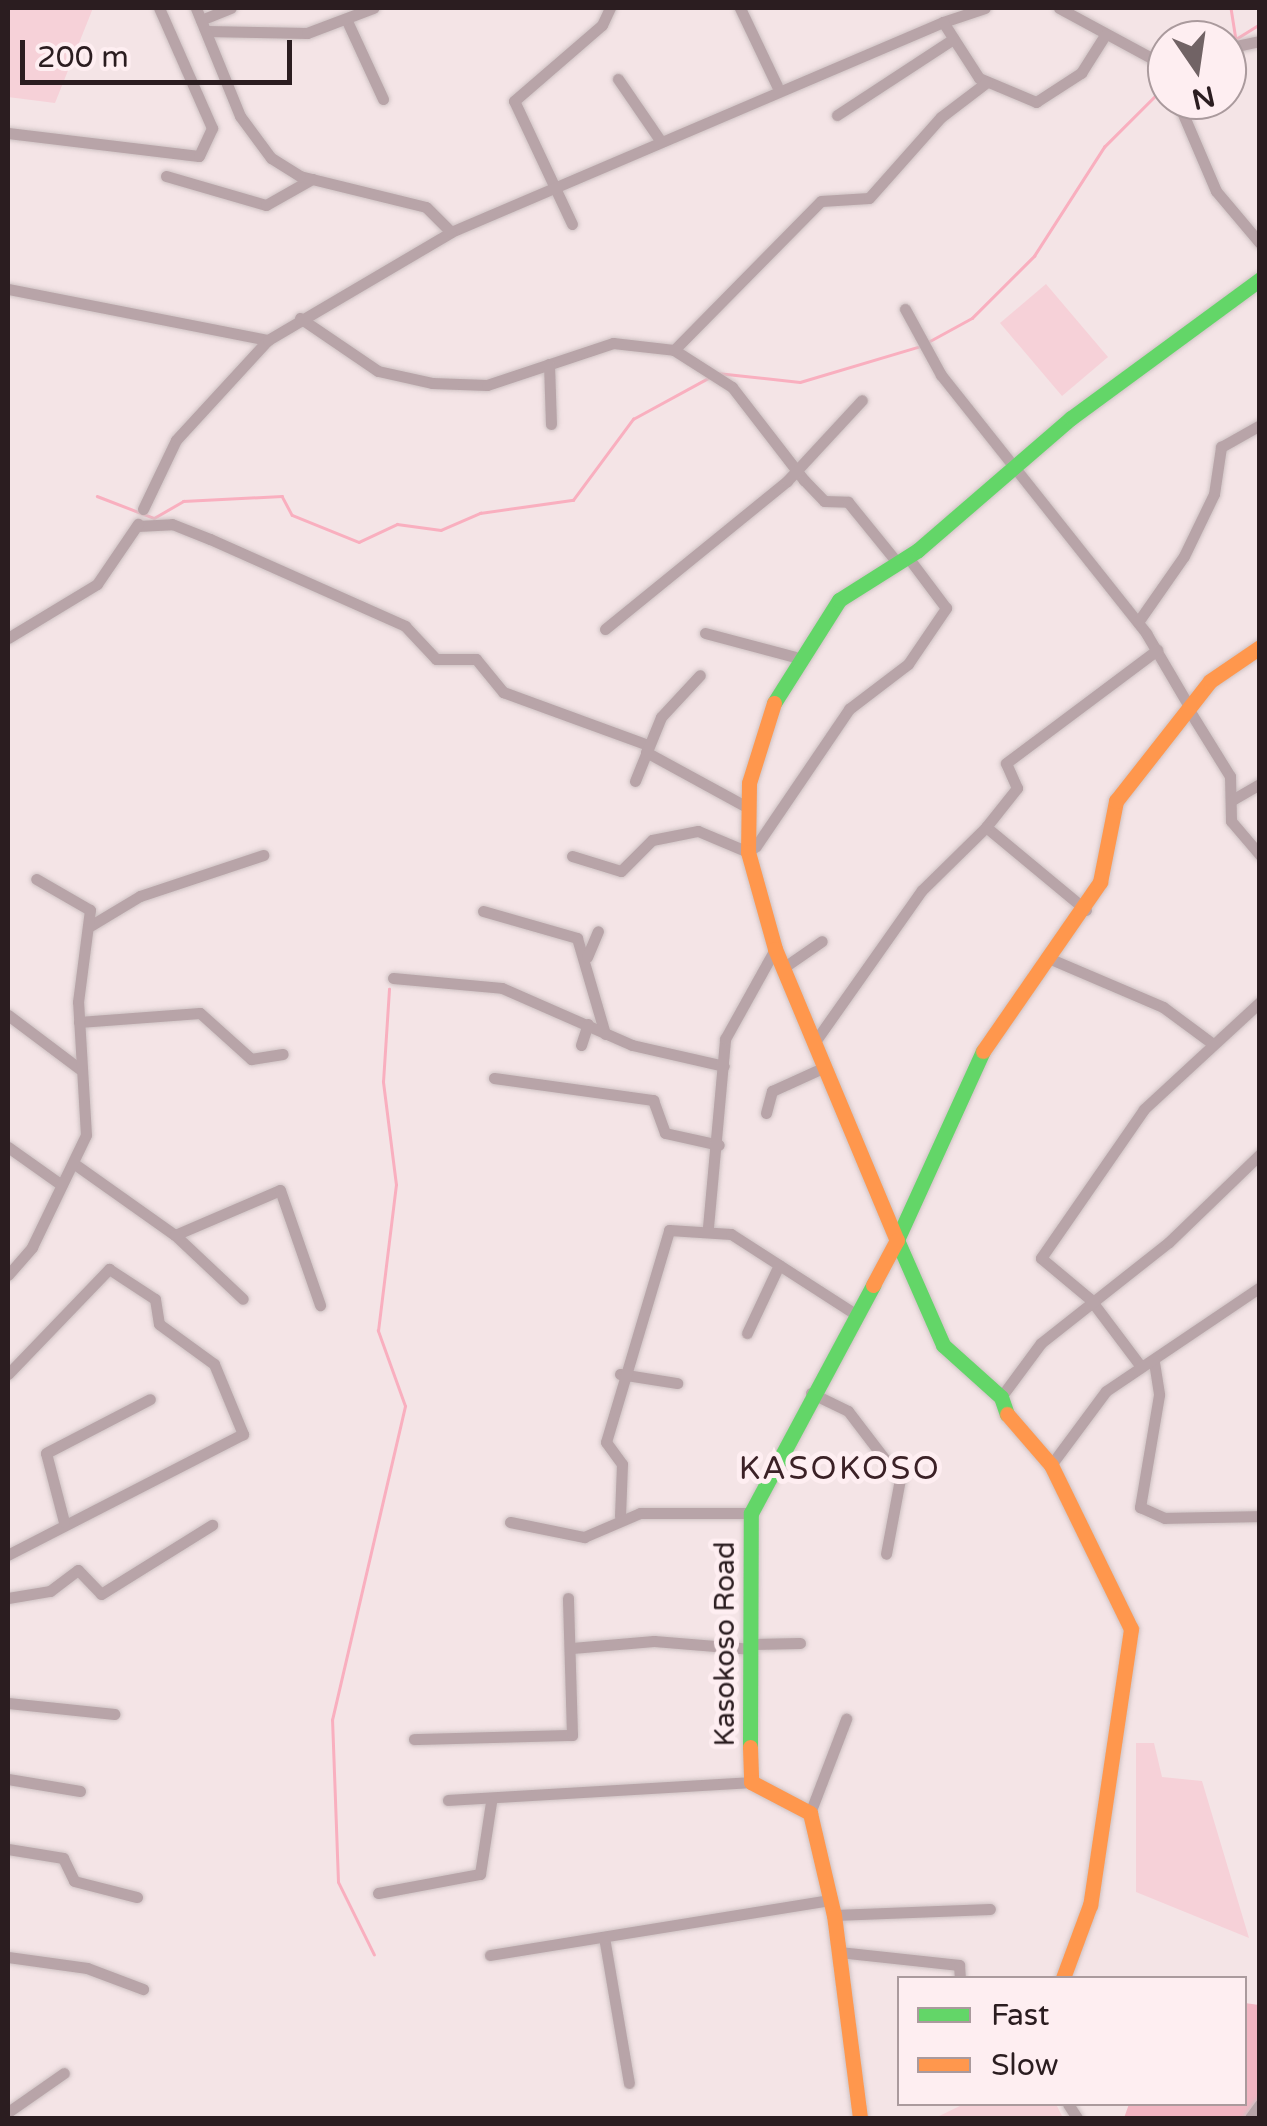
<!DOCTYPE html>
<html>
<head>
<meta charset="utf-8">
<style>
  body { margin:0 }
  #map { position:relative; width:1267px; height:2126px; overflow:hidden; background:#f4e4e6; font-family:"Varela Round",sans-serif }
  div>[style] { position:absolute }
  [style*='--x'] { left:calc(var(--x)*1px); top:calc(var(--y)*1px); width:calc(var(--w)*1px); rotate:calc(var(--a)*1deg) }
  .green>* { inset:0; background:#f6d1d8 }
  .forest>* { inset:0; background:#f2b5c2 }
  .stream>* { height:2.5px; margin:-1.25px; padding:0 1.25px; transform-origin:1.25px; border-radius:1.25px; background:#f9afbf }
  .roads { filter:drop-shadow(0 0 2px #cec2c3) drop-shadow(0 0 2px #cec2c3) }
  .street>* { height:11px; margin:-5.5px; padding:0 5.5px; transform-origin:5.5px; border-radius:5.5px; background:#b8a4a8 }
  .fast>* { height:15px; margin:-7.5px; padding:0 7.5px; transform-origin:7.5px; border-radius:7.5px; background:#63d668 }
  .slow>* { height:15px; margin:-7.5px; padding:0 7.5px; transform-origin:7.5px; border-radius:7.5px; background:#ff974d }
  span { translate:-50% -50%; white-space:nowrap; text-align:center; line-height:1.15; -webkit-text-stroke:10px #feeef1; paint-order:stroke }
  .street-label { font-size:28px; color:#2b1d20 }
  .quarter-label { font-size:32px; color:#3b2126; letter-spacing:2.5px }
  .frame { position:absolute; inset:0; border:10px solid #2b1d20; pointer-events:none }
  .legend { position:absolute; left:897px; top:1976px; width:350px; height:130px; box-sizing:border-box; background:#feeef1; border:2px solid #aa9a9d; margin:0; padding:12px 18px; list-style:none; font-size:30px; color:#2b1d20 }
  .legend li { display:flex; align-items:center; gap:20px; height:50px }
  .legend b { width:50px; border:2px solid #aa9a9d }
  .north { position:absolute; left:1147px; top:20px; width:100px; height:100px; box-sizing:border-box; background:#feeef1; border:2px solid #aa9a9d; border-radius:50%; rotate:167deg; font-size:28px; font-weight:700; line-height:40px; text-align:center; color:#2b1d20 }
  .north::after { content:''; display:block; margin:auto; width:35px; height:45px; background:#716365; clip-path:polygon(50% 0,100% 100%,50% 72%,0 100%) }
  .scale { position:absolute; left:20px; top:40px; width:272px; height:45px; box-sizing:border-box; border:5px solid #2b1d20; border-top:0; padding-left:12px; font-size:30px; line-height:35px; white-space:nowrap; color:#2b1d20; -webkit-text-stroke:8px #feeef1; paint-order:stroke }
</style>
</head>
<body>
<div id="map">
  <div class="green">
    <i style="clip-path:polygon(8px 8px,93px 8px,55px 103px,8px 97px)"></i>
    <i style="clip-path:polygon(1046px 284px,1108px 357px,1062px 396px,1000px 323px)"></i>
    <i style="clip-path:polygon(1136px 1743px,1154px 1743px,1162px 1777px,1202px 1781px,1249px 1938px,1136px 1892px)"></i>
    <i style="clip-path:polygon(964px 2104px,1056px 2104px,1063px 2118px,935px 2118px)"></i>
  </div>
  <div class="forest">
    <i style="clip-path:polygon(1245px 2003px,1259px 2005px,1259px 2101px,1246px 2118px,1124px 2118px,1129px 2104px,1244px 2104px)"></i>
  </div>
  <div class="stream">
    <i style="--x:1231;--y:8;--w:31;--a:81"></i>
    <i style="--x:1231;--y:42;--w:34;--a:-32"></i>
    <i style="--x:928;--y:342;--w:50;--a:-28.6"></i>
    <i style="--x:972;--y:318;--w:88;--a:-45"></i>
    <i style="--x:1034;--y:256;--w:130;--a:-57.3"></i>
    <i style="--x:1104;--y:147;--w:85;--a:-45"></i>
    <i style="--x:717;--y:373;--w:83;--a:6.2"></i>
    <i style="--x:800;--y:382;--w:126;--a:-16.6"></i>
    <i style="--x:97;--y:496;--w:61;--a:21.1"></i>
    <i style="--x:154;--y:518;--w:34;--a:-30"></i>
    <i style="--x:183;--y:501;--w:99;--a:-2.9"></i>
    <i style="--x:282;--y:496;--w:21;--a:62"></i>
    <i style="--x:292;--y:515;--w:72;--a:21.9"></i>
    <i style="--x:359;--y:542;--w:42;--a:-25.3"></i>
    <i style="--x:397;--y:524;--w:44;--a:7.8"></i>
    <i style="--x:441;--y:530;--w:43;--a:-23.6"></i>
    <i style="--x:480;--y:513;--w:94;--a:-8"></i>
    <i style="--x:573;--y:500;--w:101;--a:-53.5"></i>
    <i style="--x:633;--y:419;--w:88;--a:-28.6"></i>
    <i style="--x:374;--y:1955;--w:81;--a:-116.3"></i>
    <i style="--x:338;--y:1882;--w:162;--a:-92.1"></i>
    <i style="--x:332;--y:1720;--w:322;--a:-76.9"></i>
    <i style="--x:405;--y:1406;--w:80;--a:-109.8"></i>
    <i style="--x:378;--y:1331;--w:147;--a:-83"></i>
    <i style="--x:396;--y:1185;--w:104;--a:-97.2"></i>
    <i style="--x:383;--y:1082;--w:93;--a:-86.3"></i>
  </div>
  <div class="roads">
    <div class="street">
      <i style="--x:740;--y:8;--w:86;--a:64.6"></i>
      <i style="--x:1059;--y:8;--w:109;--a:28.4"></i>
      <i style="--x:1155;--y:60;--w:27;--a:63"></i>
      <i style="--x:201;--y:20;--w:32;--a:-22"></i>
      <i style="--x:347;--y:21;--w:86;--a:65.2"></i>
      <i style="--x:943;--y:22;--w:44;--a:-18.4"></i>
      <i style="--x:206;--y:31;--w:101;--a:1.1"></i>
      <i style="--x:307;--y:33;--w:71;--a:-20.7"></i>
      <i style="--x:1227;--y:48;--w:34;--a:-12"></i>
      <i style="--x:618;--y:79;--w:74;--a:55.5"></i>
      <i style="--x:1177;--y:100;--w:99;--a:66.8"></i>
      <i style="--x:1216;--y:191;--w:68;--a:49.8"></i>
      <i style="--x:837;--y:115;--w:139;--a:-33.2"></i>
      <i style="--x:8;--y:133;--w:192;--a:6.9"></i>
      <i style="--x:199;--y:156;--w:31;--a:-65"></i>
      <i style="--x:212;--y:128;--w:131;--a:-113.8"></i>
      <i style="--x:166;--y:176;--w:104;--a:16.2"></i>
      <i style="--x:266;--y:205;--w:53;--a:-29.5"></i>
      <i style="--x:572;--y:224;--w:136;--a:-115.2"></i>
      <i style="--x:514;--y:101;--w:116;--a:-40.8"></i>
      <i style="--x:602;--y:25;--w:19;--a:-65"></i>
      <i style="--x:451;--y:232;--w:535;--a:-23.11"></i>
      <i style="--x:943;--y:22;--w:67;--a:57.3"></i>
      <i style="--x:979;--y:78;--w:62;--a:22.8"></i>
      <i style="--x:1036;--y:102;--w:54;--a:-32.8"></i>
      <i style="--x:1081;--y:73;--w:45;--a:-57.7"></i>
      <i style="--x:8;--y:289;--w:265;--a:11.1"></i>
      <i style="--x:905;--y:309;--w:75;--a:61.4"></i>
      <i style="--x:941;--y:375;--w:330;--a:51.5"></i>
      <i style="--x:1146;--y:633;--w:87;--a:59.6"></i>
      <i style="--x:300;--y:318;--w:94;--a:34.2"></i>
      <i style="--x:378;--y:371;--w:55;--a:12.5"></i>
      <i style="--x:432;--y:383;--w:55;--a:2.1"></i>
      <i style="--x:487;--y:385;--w:133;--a:-18.4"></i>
      <i style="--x:613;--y:343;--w:61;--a:6.5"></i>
      <i style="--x:674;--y:350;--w:69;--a:32.5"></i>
      <i style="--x:732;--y:387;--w:118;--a:52.3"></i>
      <i style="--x:804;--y:480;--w:29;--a:46"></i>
      <i style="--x:824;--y:501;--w:24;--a:2"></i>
      <i style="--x:848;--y:502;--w:76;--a:50.9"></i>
      <i style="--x:674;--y:350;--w:209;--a:-45.4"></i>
      <i style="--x:821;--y:201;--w:48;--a:-3.6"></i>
      <i style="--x:869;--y:198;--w:108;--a:-48.4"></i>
      <i style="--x:941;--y:117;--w:58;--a:-37.3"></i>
      <i style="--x:549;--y:364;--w:60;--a:88.1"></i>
      <i style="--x:143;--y:509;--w:76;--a:-64.4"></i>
      <i style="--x:176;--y:440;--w:136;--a:-47.4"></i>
      <i style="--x:268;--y:340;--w:212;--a:-30.5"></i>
      <i style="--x:451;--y:232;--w:35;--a:-135"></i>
      <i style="--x:426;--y:207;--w:130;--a:-166.2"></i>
      <i style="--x:300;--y:176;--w:34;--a:-148"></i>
      <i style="--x:271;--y:158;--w:52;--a:-126.4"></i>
      <i style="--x:240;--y:116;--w:117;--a:-112.2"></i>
      <i style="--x:137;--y:526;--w:35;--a:-3"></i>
      <i style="--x:172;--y:524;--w:41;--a:21.5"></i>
      <i style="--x:210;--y:539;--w:214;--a:24"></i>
      <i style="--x:405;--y:626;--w:45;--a:46.8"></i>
      <i style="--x:436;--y:659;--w:40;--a:0"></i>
      <i style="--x:476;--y:659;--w:43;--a:50.7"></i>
      <i style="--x:503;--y:692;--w:154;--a:20.1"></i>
      <i style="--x:1138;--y:622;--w:80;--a:-55.1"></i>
      <i style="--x:1184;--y:556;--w:69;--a:-64.2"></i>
      <i style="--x:1214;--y:494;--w:48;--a:-81.5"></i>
      <i style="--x:1221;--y:447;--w:45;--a:-29.4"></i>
      <i style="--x:605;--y:629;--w:235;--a:-39.1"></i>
      <i style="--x:787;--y:481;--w:110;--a:-47.2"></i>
      <i style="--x:705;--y:633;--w:93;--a:14.9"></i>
      <i style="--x:8;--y:638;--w:104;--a:-31.2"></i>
      <i style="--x:97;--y:584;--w:73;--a:-55.7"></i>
      <i style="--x:1189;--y:710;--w:78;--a:58.2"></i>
      <i style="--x:1230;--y:776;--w:45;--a:88.7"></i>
      <i style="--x:1231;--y:821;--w:45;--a:49.5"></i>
      <i style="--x:646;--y:752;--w:113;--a:28.6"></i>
      <i style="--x:635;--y:781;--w:69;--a:-67.9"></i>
      <i style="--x:661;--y:717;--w:57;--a:-47.1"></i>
      <i style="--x:1232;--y:800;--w:32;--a:-30"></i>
      <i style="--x:572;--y:856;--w:51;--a:17"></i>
      <i style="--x:621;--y:871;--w:44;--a:-45"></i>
      <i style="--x:652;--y:840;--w:47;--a:-11.1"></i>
      <i style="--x:698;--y:831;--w:54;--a:22.8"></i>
      <i style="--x:748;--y:852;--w:10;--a:-37"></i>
      <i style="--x:756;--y:846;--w:166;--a:-55.8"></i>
      <i style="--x:849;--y:709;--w:74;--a:-37.3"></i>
      <i style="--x:908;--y:664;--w:68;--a:-55.8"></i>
      <i style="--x:946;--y:608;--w:65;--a:-126.9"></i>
      <i style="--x:1086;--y:910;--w:130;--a:-140.3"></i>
      <i style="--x:986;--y:827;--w:50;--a:-51.5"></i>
      <i style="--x:1017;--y:788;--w:27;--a:-114"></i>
      <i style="--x:1006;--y:763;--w:189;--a:-36.8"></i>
      <i style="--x:483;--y:911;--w:98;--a:16"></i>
      <i style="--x:577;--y:938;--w:100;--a:73.7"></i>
      <i style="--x:90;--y:926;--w:58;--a:-31"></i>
      <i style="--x:140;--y:896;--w:130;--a:-18.4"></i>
      <i style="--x:587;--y:957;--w:28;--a:-67"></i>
      <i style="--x:1046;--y:957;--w:127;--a:23.1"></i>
      <i style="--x:1163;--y:1007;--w:62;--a:36.5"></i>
      <i style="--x:783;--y:968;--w:47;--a:-34.7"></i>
      <i style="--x:393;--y:978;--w:109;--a:5.2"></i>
      <i style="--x:502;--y:988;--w:142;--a:23.7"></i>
      <i style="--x:632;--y:1045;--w:94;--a:12.9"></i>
      <i style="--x:8;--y:1015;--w:90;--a:36.9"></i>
      <i style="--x:79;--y:1022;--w:121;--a:-4.3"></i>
      <i style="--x:200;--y:1013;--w:69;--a:42"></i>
      <i style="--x:251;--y:1059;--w:32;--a:-9"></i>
      <i style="--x:814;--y:1043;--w:187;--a:-54.8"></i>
      <i style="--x:922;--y:890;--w:90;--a:-44.5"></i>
      <i style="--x:581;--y:1045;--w:22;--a:-72"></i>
      <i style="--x:494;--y:1078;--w:161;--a:7.9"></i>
      <i style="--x:653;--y:1100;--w:35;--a:70"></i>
      <i style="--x:665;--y:1133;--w:55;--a:12.5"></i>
      <i style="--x:766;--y:1113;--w:23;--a:-75"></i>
      <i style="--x:772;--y:1091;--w:58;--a:-24.4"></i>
      <i style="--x:8;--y:1147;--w:64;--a:35.4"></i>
      <i style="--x:76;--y:1165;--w:121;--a:35.3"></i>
      <i style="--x:175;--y:1235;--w:93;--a:43.3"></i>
      <i style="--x:708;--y:1227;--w:189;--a:-84.8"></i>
      <i style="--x:725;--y:1039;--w:103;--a:-60.9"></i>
      <i style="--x:175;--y:1235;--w:114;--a:-23.2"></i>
      <i style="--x:280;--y:1190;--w:122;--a:70.8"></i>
      <i style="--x:8;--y:1275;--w:37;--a:-49"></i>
      <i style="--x:32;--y:1247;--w:124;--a:-64.3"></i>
      <i style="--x:86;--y:1135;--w:133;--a:-93.4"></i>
      <i style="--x:78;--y:1002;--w:93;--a:-82.6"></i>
      <i style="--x:90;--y:910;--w:62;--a:-150.1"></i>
      <i style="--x:747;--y:1333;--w:75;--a:-64.8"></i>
      <i style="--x:1154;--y:1362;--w:33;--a:81"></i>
      <i style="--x:1159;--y:1395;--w:114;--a:99.6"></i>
      <i style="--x:1140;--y:1507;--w:27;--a:24"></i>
      <i style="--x:1165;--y:1518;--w:95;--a:-1.2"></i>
      <i style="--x:1139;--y:1364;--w:81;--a:-127"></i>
      <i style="--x:1090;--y:1299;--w:64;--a:-140.1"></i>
      <i style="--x:1041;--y:1258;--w:181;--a:-55.3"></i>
      <i style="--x:1144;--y:1109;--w:158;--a:-42.7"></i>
      <i style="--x:8;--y:1374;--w:146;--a:-46.1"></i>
      <i style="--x:109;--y:1269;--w:55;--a:33.1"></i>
      <i style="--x:155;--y:1299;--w:25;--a:81"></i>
      <i style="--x:159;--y:1324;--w:68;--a:36"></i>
      <i style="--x:214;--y:1364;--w:76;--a:67.5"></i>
      <i style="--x:243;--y:1434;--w:264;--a:152.8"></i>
      <i style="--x:620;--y:1374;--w:58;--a:9"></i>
      <i style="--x:811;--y:1393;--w:41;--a:25.9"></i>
      <i style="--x:848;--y:1411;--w:86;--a:52.6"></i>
      <i style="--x:900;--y:1479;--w:76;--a:100.6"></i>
      <i style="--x:1001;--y:1397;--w:67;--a:-53.5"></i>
      <i style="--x:1041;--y:1343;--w:163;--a:-38.3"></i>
      <i style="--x:1169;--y:1242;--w:127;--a:-44"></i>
      <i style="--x:1051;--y:1465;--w:92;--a:-53.4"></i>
      <i style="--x:1106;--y:1391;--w:186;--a:-34"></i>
      <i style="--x:620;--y:1516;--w:52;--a:-87.8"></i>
      <i style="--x:622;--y:1464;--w:27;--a:-126"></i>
      <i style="--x:606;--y:1442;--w:221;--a:-73.4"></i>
      <i style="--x:669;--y:1230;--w:62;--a:3.7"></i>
      <i style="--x:731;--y:1234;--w:148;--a:32.8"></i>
      <i style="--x:64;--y:1522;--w:71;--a:-104.6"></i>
      <i style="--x:46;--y:1453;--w:117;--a:-27.4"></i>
      <i style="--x:510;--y:1522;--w:76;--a:11.5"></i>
      <i style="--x:584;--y:1537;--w:61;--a:-23.2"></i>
      <i style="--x:640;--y:1513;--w:111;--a:0"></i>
      <i style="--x:8;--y:1598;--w:43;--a:-9.5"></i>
      <i style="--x:50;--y:1591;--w:35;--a:-37"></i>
      <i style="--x:78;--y:1570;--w:33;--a:46"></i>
      <i style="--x:101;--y:1594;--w:131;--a:-31.9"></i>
      <i style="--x:752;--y:1644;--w:48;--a:-1.2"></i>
      <i style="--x:572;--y:1648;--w:82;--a:-4.9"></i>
      <i style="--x:654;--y:1641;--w:98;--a:4.7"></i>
      <i style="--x:8;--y:1703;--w:107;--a:5.9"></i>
      <i style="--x:414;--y:1739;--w:158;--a:-1.5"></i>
      <i style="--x:572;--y:1735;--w:137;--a:-91.7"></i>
      <i style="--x:8;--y:1779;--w:73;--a:9.5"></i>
      <i style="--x:448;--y:1800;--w:304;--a:-3.4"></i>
      <i style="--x:810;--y:1813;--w:101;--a:-69"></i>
      <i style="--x:8;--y:1849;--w:56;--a:9.3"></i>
      <i style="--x:63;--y:1858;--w:25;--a:64"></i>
      <i style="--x:74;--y:1881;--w:65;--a:14.3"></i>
      <i style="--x:378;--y:1893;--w:104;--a:-10.6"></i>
      <i style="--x:480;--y:1874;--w:73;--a:-81.3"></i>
      <i style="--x:834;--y:1915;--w:156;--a:-2.2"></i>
      <i style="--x:604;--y:1937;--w:148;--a:80.3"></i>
      <i style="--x:839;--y:1952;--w:121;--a:6.2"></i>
      <i style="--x:959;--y:1965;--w:13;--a:86"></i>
      <i style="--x:490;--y:1955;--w:345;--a:-9.2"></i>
      <i style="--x:8;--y:1957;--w:80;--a:7.9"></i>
      <i style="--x:87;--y:1968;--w:60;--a:20.6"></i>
      <i style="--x:1068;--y:2104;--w:17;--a:57"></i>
      <i style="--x:8;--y:2112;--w:68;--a:-34.9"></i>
      <i style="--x:1250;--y:2118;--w:17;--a:-54"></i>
    </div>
    <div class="fast">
      <i style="--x:774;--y:703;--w:122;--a:-57.7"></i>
      <i style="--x:839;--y:600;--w:93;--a:-32.3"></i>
      <i style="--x:918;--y:550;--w:202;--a:-40.8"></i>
      <i style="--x:1071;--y:418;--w:235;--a:-36.3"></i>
      <i style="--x:983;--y:1051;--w:208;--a:114.5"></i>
      <i style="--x:897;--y:1240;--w:115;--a:66.3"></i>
      <i style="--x:943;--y:1345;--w:78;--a:41.9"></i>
      <i style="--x:1001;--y:1397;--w:18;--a:71"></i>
      <i style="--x:750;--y:1747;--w:234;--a:-89.8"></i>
      <i style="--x:751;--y:1513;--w:259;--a:-61.8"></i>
    </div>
    <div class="slow">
      <i style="--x:774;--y:703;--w:84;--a:107.4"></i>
      <i style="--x:749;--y:783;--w:69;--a:90.8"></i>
      <i style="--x:748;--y:852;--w:101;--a:74.4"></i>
      <i style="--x:775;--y:949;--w:316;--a:67.3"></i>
      <i style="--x:897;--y:1240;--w:51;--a:118.1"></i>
      <i style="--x:983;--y:1051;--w:206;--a:-55.3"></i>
      <i style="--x:1100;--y:882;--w:83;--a:-78.8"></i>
      <i style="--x:1116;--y:801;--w:152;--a:-51.9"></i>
      <i style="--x:1210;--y:681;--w:60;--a:-34.2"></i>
      <i style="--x:1007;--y:1414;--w:67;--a:49.2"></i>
      <i style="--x:1051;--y:1465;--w:182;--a:64"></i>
      <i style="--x:1131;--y:1629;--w:279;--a:98.4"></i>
      <i style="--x:1090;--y:1905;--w:78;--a:110.3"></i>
      <i style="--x:750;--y:1747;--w:35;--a:88"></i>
      <i style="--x:751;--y:1782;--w:67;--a:27.7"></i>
      <i style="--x:810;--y:1813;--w:105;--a:76.8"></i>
      <i style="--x:834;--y:1915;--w:205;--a:82.7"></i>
    </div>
  </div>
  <div class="street-label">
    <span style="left:725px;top:1644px;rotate:-90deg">Kasokoso Road</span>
  </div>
  <div class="quarter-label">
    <span style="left:840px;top:1469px">KASOKOSO</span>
  </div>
  <div class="frame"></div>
  <ul class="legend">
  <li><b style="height:12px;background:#63d668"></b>Fast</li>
  <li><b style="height:12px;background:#ff974d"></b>Slow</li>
  </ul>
  <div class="north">N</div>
  <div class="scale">200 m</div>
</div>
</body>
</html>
